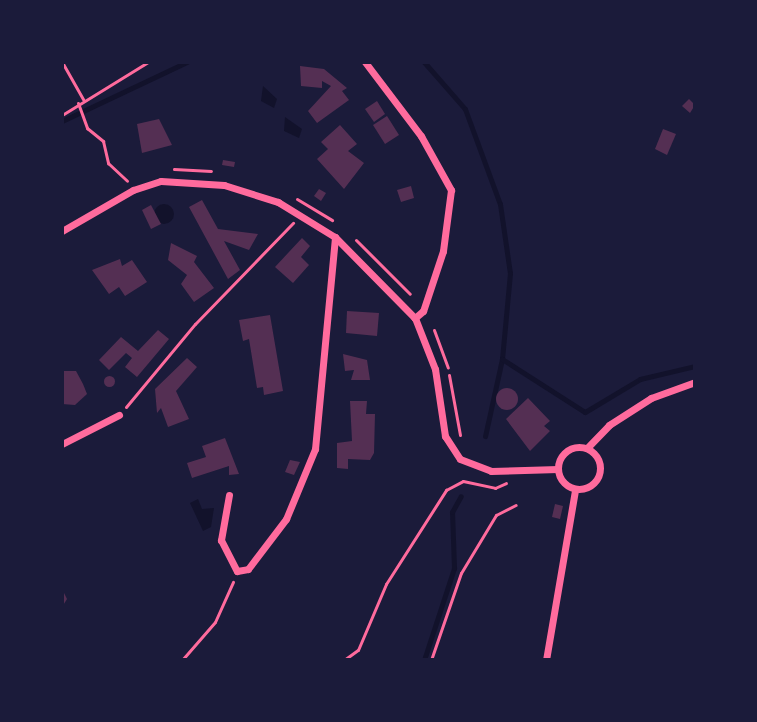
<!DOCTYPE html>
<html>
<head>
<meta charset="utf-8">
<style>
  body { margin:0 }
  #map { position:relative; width:757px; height:722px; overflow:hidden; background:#1b1b3a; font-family:"Roboto Serif",serif }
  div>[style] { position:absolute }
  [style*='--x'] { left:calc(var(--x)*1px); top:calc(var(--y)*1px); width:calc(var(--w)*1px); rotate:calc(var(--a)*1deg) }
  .water>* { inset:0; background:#12122b }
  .round { border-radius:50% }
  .stream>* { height:5px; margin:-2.5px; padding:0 2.5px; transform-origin:2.5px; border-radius:2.5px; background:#12122b }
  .building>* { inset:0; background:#542f53 }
  .path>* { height:3px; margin:-1.5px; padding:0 1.5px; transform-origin:1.5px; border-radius:1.5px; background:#ff6b9d }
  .minor>* { height:7px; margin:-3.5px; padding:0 3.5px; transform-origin:3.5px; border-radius:3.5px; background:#ff6b9d }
  .minor>.ring { margin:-3.5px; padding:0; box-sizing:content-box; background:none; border:7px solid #ff6b9d; border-radius:50% }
  span { translate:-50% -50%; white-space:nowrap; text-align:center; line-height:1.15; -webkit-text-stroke:8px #1b1b3a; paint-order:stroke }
  .frame { position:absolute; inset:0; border:64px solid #1b1b3a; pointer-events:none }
</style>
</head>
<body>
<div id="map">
  <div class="water">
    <i style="clip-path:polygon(263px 86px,277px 99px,274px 108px,261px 101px)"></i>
    <i style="clip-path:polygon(285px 117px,302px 129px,299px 138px,284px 131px)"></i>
    <i class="round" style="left:154px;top:204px;width:20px;height:20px"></i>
    <i style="clip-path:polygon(198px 499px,202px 509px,214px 508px,211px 527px,203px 531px,190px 503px)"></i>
  </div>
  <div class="stream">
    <i style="--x:424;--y:62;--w:62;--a:48.9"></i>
    <i style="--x:465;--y:109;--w:101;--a:69.8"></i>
    <i style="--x:500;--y:204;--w:70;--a:81.8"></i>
    <i style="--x:510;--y:273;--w:86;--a:95.3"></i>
    <i style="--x:502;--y:359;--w:79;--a:102.4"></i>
    <i style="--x:62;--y:121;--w:138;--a:-25.3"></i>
    <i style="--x:502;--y:359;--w:98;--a:32.6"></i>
    <i style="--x:585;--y:412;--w:64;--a:-31"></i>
    <i style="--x:640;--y:379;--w:57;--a:-13.3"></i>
    <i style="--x:424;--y:660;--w:97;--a:-71.9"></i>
    <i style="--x:454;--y:568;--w:56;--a:-92"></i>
    <i style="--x:452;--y:512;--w:18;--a:-61"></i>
  </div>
  <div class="building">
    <i style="clip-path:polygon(300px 66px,324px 69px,347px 88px,342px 91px,349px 100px,317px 123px,308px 111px,331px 86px,322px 81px,322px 88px,301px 86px)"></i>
    <i style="clip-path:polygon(689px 99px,695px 105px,690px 113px,682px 106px)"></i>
    <i style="clip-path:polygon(377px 101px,385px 114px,374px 122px,365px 109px)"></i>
    <i style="clip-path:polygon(387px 116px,399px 135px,385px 144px,373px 125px)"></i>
    <i style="clip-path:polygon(159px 119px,172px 145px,142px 153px,137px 124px)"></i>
    <i style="clip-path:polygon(340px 125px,357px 144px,348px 151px,364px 163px,344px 189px,317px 159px,328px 149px,321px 142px)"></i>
    <i style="clip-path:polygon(663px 129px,676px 134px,667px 155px,655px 149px)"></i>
    <i style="clip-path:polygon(223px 160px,235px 162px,234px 167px,222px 165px)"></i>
    <i style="clip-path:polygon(411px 186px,414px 198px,401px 202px,397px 190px)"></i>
    <i style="clip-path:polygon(319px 189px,326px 193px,321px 201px,314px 196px)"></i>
    <i style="clip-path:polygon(202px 200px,218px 229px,258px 234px,249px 250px,224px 241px,240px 270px,228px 279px,189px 207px)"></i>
    <i style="clip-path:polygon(151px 205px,161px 224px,151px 229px,142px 210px)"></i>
    <i style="clip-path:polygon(302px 238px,310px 246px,301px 257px,309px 265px,293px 283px,275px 267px)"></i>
    <i style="clip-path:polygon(171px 243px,197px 256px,194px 262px,214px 288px,194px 302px,181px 284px,187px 275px,168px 260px)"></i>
    <i style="clip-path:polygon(120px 259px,122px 266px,132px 260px,147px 282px,125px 296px,119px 287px,109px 294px,92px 270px)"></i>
    <i style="clip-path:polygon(347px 311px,379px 313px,377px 336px,346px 333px)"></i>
    <i style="clip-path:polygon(270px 315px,283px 391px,264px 395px,263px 387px,257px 388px,249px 339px,243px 341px,239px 320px)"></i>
    <i style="clip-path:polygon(158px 330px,169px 339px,137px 377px,125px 367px,132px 358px,126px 353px,109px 370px,99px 360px,121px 337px,138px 351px)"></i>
    <i style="clip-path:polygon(343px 354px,367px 360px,370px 380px,351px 380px,354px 370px,345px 371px)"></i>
    <i style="clip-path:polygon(187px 358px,197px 367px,176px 391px,189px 419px,168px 427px,161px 408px,157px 413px,155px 389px)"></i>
    <i style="clip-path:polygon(62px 371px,76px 371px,83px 384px,87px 394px,75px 405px,62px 404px)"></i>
    <i class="round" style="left:103.5px;top:375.5px;width:11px;height:11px"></i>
    <i class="round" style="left:496px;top:388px;width:22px;height:22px"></i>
    <i style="clip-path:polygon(528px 398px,550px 421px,544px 426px,550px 431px,530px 451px,506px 419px)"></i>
    <i style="clip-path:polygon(350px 401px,367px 401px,366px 414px,375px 414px,374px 453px,370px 460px,348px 459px,348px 469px,337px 468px,337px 443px,352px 441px)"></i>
    <i style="clip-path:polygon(225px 438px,239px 474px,229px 475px,229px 466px,192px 478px,187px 463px,206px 457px,202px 446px)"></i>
    <i style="clip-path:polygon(290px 460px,300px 462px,294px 475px,285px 472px)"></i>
    <i style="clip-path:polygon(555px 504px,563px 506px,560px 519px,552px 517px)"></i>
    <i style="clip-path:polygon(62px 589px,67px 599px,62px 607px)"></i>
  </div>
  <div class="path">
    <i style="--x:62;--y:62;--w:43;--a:60.4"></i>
    <i style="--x:78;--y:103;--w:27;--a:70"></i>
    <i style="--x:87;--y:128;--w:21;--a:39"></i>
    <i style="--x:103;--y:141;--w:23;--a:77"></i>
    <i style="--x:108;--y:163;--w:26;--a:43"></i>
    <i style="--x:62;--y:115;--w:101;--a:-31.6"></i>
    <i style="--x:174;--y:169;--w:37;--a:3"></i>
    <i style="--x:297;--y:199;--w:41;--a:31"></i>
    <i style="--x:356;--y:240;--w:76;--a:45"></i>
    <i style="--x:434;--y:330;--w:40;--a:69.8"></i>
    <i style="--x:449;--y:375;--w:61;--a:79.6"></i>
    <i style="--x:126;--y:407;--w:108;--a:-50.3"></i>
    <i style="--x:195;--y:324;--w:141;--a:-45.9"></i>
    <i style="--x:182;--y:660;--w:50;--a:-49"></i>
    <i style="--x:215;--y:622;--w:44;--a:-65.8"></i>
    <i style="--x:344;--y:660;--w:17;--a:-36"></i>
    <i style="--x:358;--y:650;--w:72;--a:-67"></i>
    <i style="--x:386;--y:584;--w:112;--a:-57.4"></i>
    <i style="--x:446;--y:490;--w:19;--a:-28"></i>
    <i style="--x:463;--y:481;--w:33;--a:12"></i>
    <i style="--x:495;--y:488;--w:12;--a:-24"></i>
    <i style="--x:431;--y:660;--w:92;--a:-71"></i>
    <i style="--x:461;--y:573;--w:68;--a:-58.9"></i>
    <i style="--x:496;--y:515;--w:22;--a:-27"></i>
  </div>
  <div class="minor">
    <i style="--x:365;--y:62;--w:93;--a:52.9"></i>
    <i style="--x:421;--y:136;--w:62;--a:60.9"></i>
    <i style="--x:451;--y:190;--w:62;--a:97.5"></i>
    <i style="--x:443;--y:251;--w:63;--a:108.4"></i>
    <i style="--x:423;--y:311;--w:11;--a:139"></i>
    <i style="--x:62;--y:231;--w:82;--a:-30"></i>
    <i style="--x:133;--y:190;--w:29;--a:-18"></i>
    <i style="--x:161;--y:181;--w:63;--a:3.6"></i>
    <i style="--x:224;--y:185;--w:57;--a:17.5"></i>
    <i style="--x:278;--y:202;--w:67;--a:31.6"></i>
    <i style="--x:335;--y:237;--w:114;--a:45.4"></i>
    <i style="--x:415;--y:318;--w:55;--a:68.6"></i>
    <i style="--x:435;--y:369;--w:68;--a:81.5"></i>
    <i style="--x:445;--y:436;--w:27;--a:57"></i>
    <i style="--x:460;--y:459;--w:33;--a:21"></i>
    <i style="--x:491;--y:471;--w:67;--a:-1.7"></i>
    <i style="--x:62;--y:444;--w:64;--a:-27"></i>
    <i class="ring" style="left:558px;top:447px;width:35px;height:35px"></i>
    <i style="--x:587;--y:448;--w:32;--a:-46"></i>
    <i style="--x:609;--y:425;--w:50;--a:-32.7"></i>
    <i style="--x:651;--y:398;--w:47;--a:-20"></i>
    <i style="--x:229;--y:495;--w:46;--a:100.1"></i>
    <i style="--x:221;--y:540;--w:35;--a:63"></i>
    <i style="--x:237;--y:571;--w:11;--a:-10"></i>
    <i style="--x:248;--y:569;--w:63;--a:-52.8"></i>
    <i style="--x:286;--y:519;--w:76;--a:-67.5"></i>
    <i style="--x:315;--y:449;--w:213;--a:-84.6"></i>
    <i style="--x:546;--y:660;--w:172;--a:-80.3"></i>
  </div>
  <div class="frame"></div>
</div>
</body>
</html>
